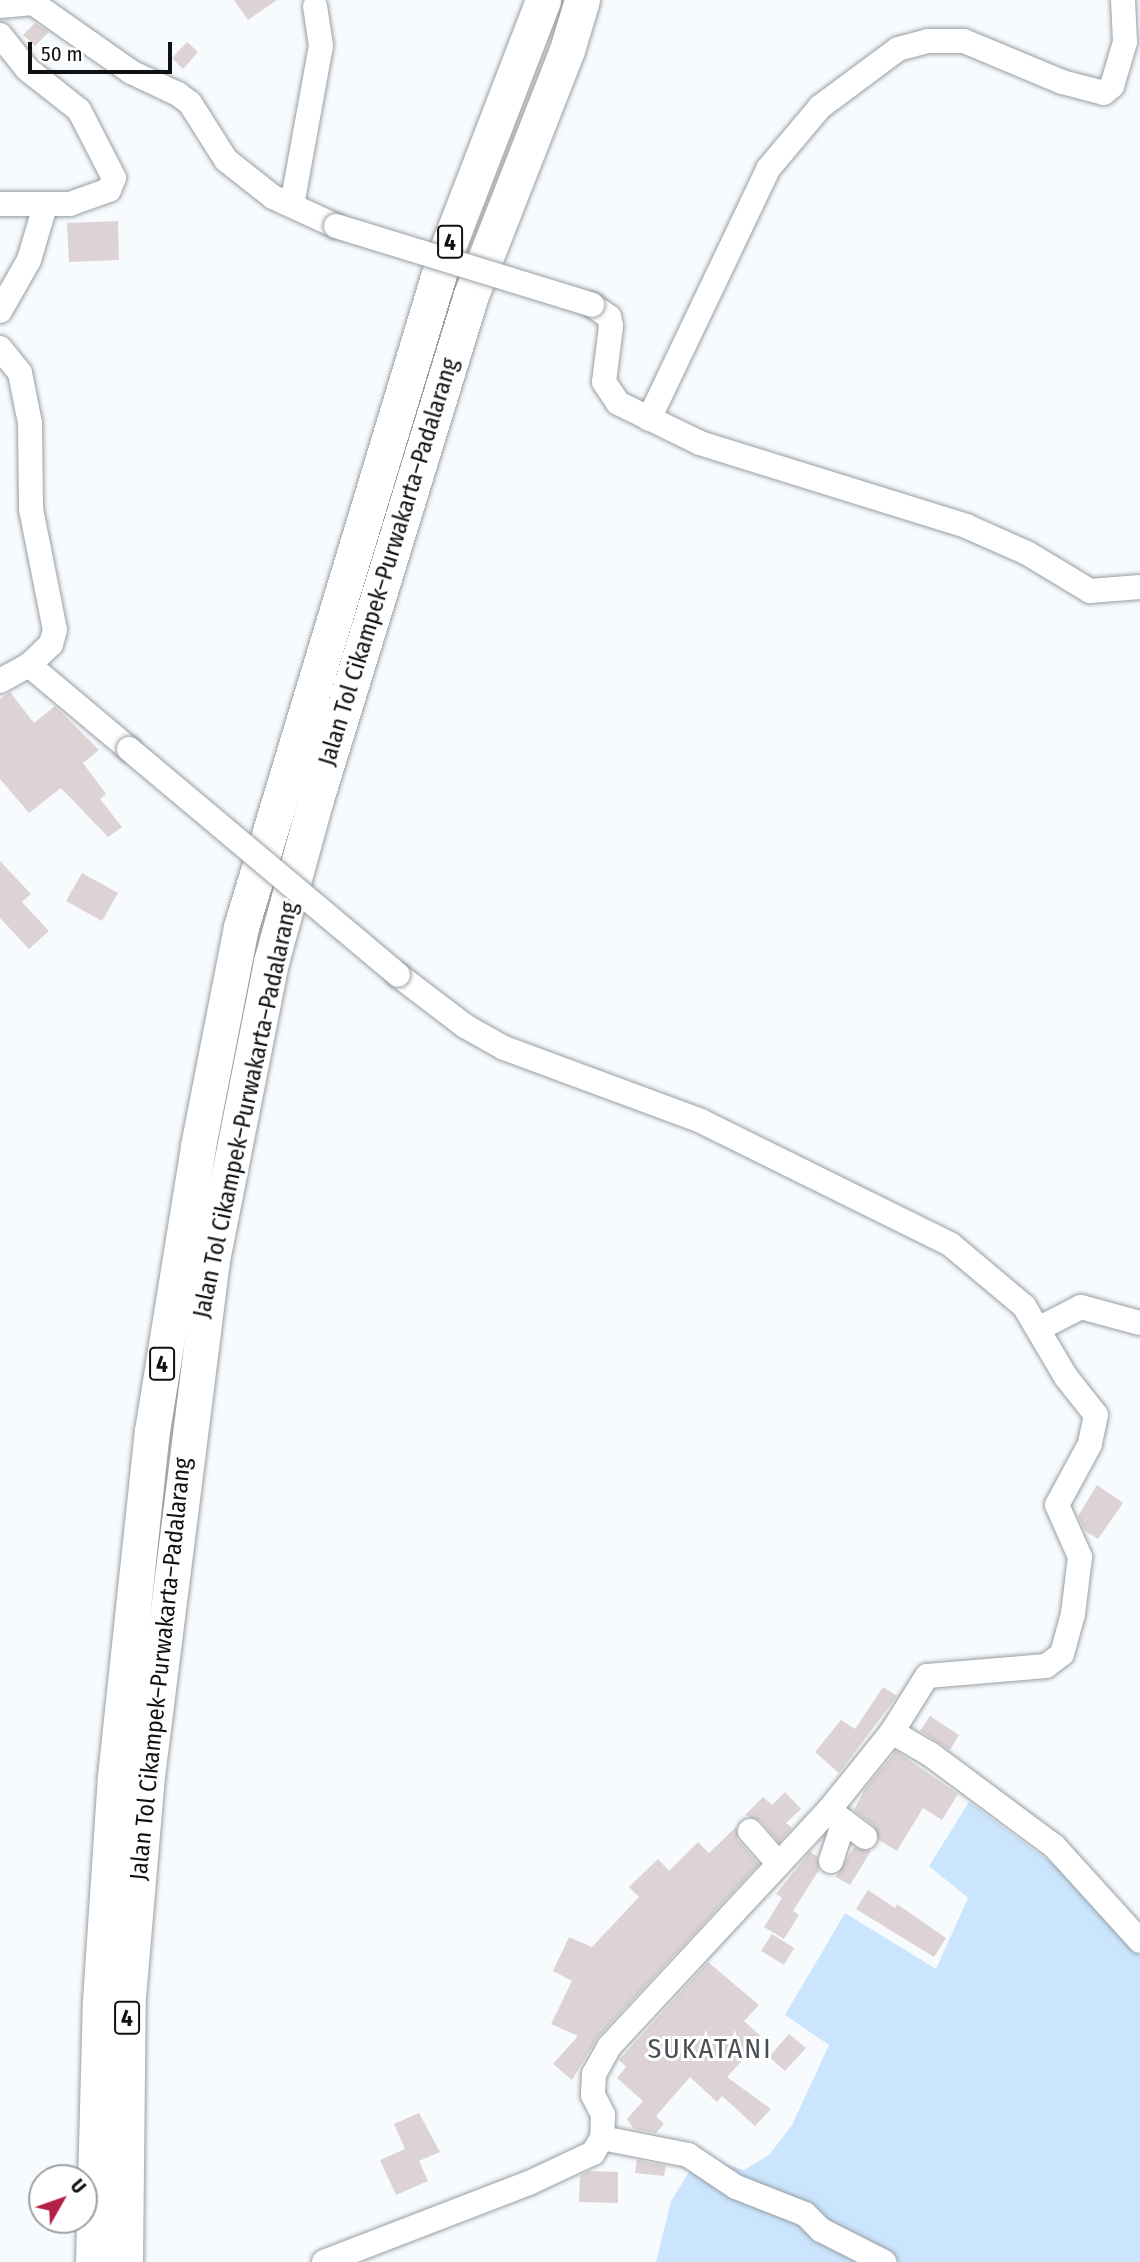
<!DOCTYPE html>
<html>
<head>
<meta charset="utf-8">
<style>
  body { margin:0 }
  #map { position:relative; width:1140px; height:2262px; overflow:hidden; background:#f7fbfe; font-family:"Fira Sans Condensed",sans-serif }
  div>[style] { position:absolute }
  [style*='--x'] { left:calc(var(--x)*1px); top:calc(var(--y)*1px); width:calc(var(--w)*1px); rotate:calc(var(--a)*1deg) }
  .green>* { inset:0; background:#cae5fd }
  .building>* { inset:0; background:#ddd3d4 }
  .roads { filter:drop-shadow(0 0 2px #989ea3) drop-shadow(0 0 2px #989ea3) }
  .minor>* { height:24px; margin:-12px; padding:0 12px; transform-origin:12px; border-radius:12px; background:#fff }
  .highway>* { height:35px; margin:-17.5px; padding:0 17.5px; transform-origin:17.5px; border-radius:17.5px; background:#fff }
  .bridges { filter:drop-shadow(0 0 2px #989ea3) drop-shadow(0 0 2px #989ea3) }
  .minor-bridge>* { height:24px; margin:-12px; padding:0 12px; transform-origin:12px; border-radius:12px; background:#fff }
  span { translate:-50% -50%; white-space:nowrap; text-align:center; line-height:1.15; -webkit-text-stroke:6px #fff; paint-order:stroke }
  .shield-label span { padding:2px 5px; background:#fff; border:2px solid; border-radius:5px; -webkit-text-stroke-width:0 }
  .shield-label { font-size:23px; color:#0f1113; font-weight:700 }
  .street-label { font-size:24px; color:#0f1113 }
  .quarter-label { font-size:28px; color:#494f54; letter-spacing:2px }
  .north { position:absolute; left:28px; top:2164px; width:70px; height:70px; box-sizing:border-box; background:#fff; border:2px solid #9fa0a1; border-radius:50%; rotate:50deg; font-size:19px; font-weight:700; line-height:28px; text-align:center; color:#0f1113 }
  .north::after { content:''; display:block; margin:auto; width:24px; height:32px; background:#b32148; clip-path:polygon(50% 0,100% 100%,50% 72%,0 100%) }
  .scale { position:absolute; left:28px; top:42px; width:144px; height:32px; box-sizing:border-box; border:4px solid #0f1113; border-top:0; padding-left:9px; font-size:21px; line-height:24px; white-space:nowrap; color:#0f1113; -webkit-text-stroke:5px #fff; paint-order:stroke }
</style>
</head>
<body>
<div id="map">
  <div class="green">
    <i style="clip-path:polygon(969px 1802px,1068px 1875px,1140px 1956px,1140px 2262px,656px 2262px,671px 2201px,690px 2171px,705px 2158px,744px 2170px,769px 2155px,792px 2125px,829px 2045px,785px 2015px,845px 1913px,936px 1969px,968px 1898px,929px 1866px)"></i>
  </div>
  <div class="building">
    <i style="clip-path:polygon(234px 0,277px 0,248px 20px)"></i>
    <i style="clip-path:polygon(35px 23px,49px 32px,35px 46px,23px 35px)"></i>
    <i style="clip-path:polygon(187px 42px,198px 52px,183px 69px,172px 58px)"></i>
    <i style="clip-path:polygon(118px 221px,119px 260px,69px 262px,67px 223px)"></i>
    <i style="clip-path:polygon(10px 692px,34px 723px,55px 706px,99px 750px,83px 763px,106px 794px,100px 799px,122px 827px,108px 837px,61px 788px,29px 813px,0 779px,0 699px)"></i>
    <i style="clip-path:polygon(0 861px,31px 894px,22px 902px,49px 931px,29px 949px,0 918px)"></i>
    <i style="clip-path:polygon(82px 873px,118px 893px,102px 921px,66px 901px)"></i>
    <i style="clip-path:polygon(1097px 1485px,1123px 1503px,1098px 1539px,1085px 1531px,1078px 1516px)"></i>
    <i style="clip-path:polygon(883px 1687px,897px 1696px,839px 1773px,815px 1752px,841px 1720px,855px 1729px)"></i>
    <i style="clip-path:polygon(930px 1716px,959px 1735px,950px 1750px,920px 1731px)"></i>
    <i style="clip-path:polygon(896px 1751px,958px 1794px,942px 1820px,923px 1808px,897px 1851px,879px 1840px,874px 1826px,854px 1810px,865px 1789px)"></i>
    <i style="clip-path:polygon(785px 1792px,801px 1809px,786px 1823px,792px 1828px,779px 1842px,761px 1821px,745px 1815px,763px 1797px,772px 1805px)"></i>
    <i style="clip-path:polygon(736px 1827px,738px 1840px,759px 1864px,598px 2037px,572px 2080px,553px 2064px,578px 2036px,551px 2024px,572px 1981px,553px 1971px,569px 1937px,592px 1947px,639px 1897px,629px 1887px,658px 1859px,669px 1871px,698px 1842px,709px 1853px)"></i>
    <i style="clip-path:polygon(854px 1847px,871px 1851px,850px 1885px,836px 1877px)"></i>
    <i style="clip-path:polygon(810px 1852px,817px 1856px,819px 1870px,793px 1911px,799px 1915px,784px 1939px,764px 1927px,782px 1898px,776px 1894px)"></i>
    <i style="clip-path:polygon(868px 1890px,895px 1908px,897px 1904px,946px 1938px,934px 1957px,856px 1909px)"></i>
    <i style="clip-path:polygon(772px 1934px,794px 1948px,784px 1965px,761px 1951px)"></i>
    <i style="clip-path:polygon(708px 1962px,759px 2005px,744px 2021px,763px 2038px,727px 2077px,771px 2109px,755px 2126px,722px 2096px,717px 2102px,690px 2077px,656px 2116px,664px 2124px,656px 2133px,634px 2129px,627px 2119px,643px 2101px,617px 2078px,626px 2067px,619px 2060px)"></i>
    <i style="clip-path:polygon(789px 2034px,806px 2048px,785px 2071px,769px 2057px)"></i>
    <i style="clip-path:polygon(419px 2113px,440px 2152px,419px 2161px,428px 2181px,396px 2195px,380px 2160px,405px 2149px,394px 2124px)"></i>
    <i style="clip-path:polygon(637px 2160px,666px 2166px,664px 2176px,635px 2173px)"></i>
    <i style="clip-path:polygon(589px 2171px,618px 2172px,618px 2203px,579px 2202px,580px 2176px)"></i>
  </div>
  <div class="roads">
    <div class="minor">
      <i style="--x:0;--y:6;--w:33;--a:-5"></i>
      <i style="--x:33;--y:3;--w:120;--a:35.1"></i>
      <i style="--x:131;--y:72;--w:52;--a:25.1"></i>
      <i style="--x:178;--y:94;--w:15;--a:37"></i>
      <i style="--x:190;--y:103;--w:67;--a:57.7"></i>
      <i style="--x:226;--y:160;--w:60;--a:38.2"></i>
      <i style="--x:273;--y:197;--w:69;--a:24.7"></i>
      <i style="--x:0;--y:35;--w:43;--a:51.5"></i>
      <i style="--x:27;--y:69;--w:66;--a:38.3"></i>
      <i style="--x:79;--y:110;--w:76;--a:62.8"></i>
      <i style="--x:114;--y:178;--w:13;--a:113"></i>
      <i style="--x:109;--y:190;--w:41;--a:160.3"></i>
      <i style="--x:70;--y:204;--w:70;--a:180"></i>
      <i style="--x:292;--y:205;--w:162;--a:-79.7"></i>
      <i style="--x:321;--y:46;--w:40;--a:-98.5"></i>
      <i style="--x:592;--y:305;--w:21;--a:35"></i>
      <i style="--x:609;--y:317;--w:9;--a:77"></i>
      <i style="--x:611;--y:326;--w:56;--a:97.1"></i>
      <i style="--x:604;--y:382;--w:25;--a:56"></i>
      <i style="--x:618;--y:403;--w:91;--a:26"></i>
      <i style="--x:700;--y:443;--w:279;--a:17.3"></i>
      <i style="--x:966;--y:526;--w:67;--a:23.9"></i>
      <i style="--x:1027;--y:553;--w:74;--a:31.1"></i>
      <i style="--x:1090;--y:591;--w:50;--a:-4.6"></i>
      <i style="--x:0;--y:311;--w:59;--a:-60.4"></i>
      <i style="--x:29;--y:260;--w:56;--a:-73.5"></i>
      <i style="--x:0;--y:348;--w:32;--a:51"></i>
      <i style="--x:20;--y:373;--w:51;--a:78.7"></i>
      <i style="--x:30;--y:423;--w:86;--a:89.3"></i>
      <i style="--x:31;--y:509;--w:123;--a:78.8"></i>
      <i style="--x:55;--y:630;--w:15;--a:106"></i>
      <i style="--x:51;--y:644;--w:30;--a:136"></i>
      <i style="--x:649;--y:419;--w:277;--a:-64.5"></i>
      <i style="--x:768;--y:169;--w:81;--a:-50"></i>
      <i style="--x:820;--y:107;--w:97;--a:-36.6"></i>
      <i style="--x:898;--y:49;--w:31;--a:-15"></i>
      <i style="--x:928;--y:41;--w:36;--a:0"></i>
      <i style="--x:964;--y:41;--w:106;--a:22.7"></i>
      <i style="--x:1062;--y:82;--w:43;--a:14.7"></i>
      <i style="--x:1104;--y:93;--w:11;--a:-41"></i>
      <i style="--x:1112;--y:86;--w:46;--a:-73.5"></i>
      <i style="--x:1125;--y:42;--w:42;--a:-92.7"></i>
      <i style="--x:0;--y:681;--w:33;--a:-29"></i>
      <i style="--x:29;--y:665;--w:131;--a:40"></i>
      <i style="--x:398;--y:975;--w:84;--a:37.3"></i>
      <i style="--x:465;--y:1026;--w:45;--a:29.4"></i>
      <i style="--x:504;--y:1048;--w:210;--a:20.3"></i>
      <i style="--x:701;--y:1121;--w:278;--a:26.3"></i>
      <i style="--x:950;--y:1244;--w:97;--a:40"></i>
      <i style="--x:1024;--y:1306;--w:82;--a:59.4"></i>
      <i style="--x:1066;--y:1377;--w:48;--a:51.7"></i>
      <i style="--x:1096;--y:1415;--w:30;--a:102"></i>
      <i style="--x:1090;--y:1444;--w:69;--a:118.4"></i>
      <i style="--x:1057;--y:1505;--w:57;--a:66.1"></i>
      <i style="--x:1080;--y:1557;--w:57;--a:97"></i>
      <i style="--x:1073;--y:1614;--w:41;--a:105.4"></i>
      <i style="--x:1062;--y:1654;--w:20;--a:143"></i>
      <i style="--x:1046;--y:1666;--w:119;--a:175.2"></i>
      <i style="--x:927;--y:1676;--w:66;--a:122"></i>
      <i style="--x:892;--y:1732;--w:100;--a:128.9"></i>
      <i style="--x:829;--y:1810;--w:323;--a:132.9"></i>
      <i style="--x:609;--y:2047;--w:31;--a:119"></i>
      <i style="--x:594;--y:2074;--w:21;--a:93"></i>
      <i style="--x:593;--y:2095;--w:22;--a:63"></i>
      <i style="--x:603;--y:2115;--w:23;--a:92"></i>
      <i style="--x:1040;--y:1328;--w:46;--a:-27.1"></i>
      <i style="--x:1081;--y:1307;--w:61;--a:15.2"></i>
      <i style="--x:892;--y:1732;--w:44;--a:30.1"></i>
      <i style="--x:930;--y:1754;--w:154;--a:36.6"></i>
      <i style="--x:1054;--y:1846;--w:128;--a:47.8"></i>
      <i style="--x:829;--y:1810;--w:45;--a:36.9"></i>
      <i style="--x:750;--y:1831;--w:44;--a:48.7"></i>
      <i style="--x:831;--y:1861;--w:42;--a:-72"></i>
      <i style="--x:324;--y:2262;--w:220;--a:-21.1"></i>
      <i style="--x:529;--y:2183;--w:71;--a:-25.1"></i>
      <i style="--x:593;--y:2153;--w:17;--a:-59"></i>
      <i style="--x:602;--y:2138;--w:88;--a:11.2"></i>
      <i style="--x:688;--y:2155;--w:58;--a:33.7"></i>
      <i style="--x:736;--y:2187;--w:74;--a:21.4"></i>
      <i style="--x:805;--y:2214;--w:23;--a:45"></i>
      <i style="--x:821;--y:2230;--w:71;--a:26.9"></i>
    </div>
    <div class="highway">
      <i style="--x:93;--y:2262;--w:261;--a:-88.5"></i>
      <i style="--x:100;--y:2001;--w:225;--a:-86.2"></i>
      <i style="--x:115;--y:1776;--w:347;--a:-83.9"></i>
      <i style="--x:152;--y:1431;--w:289;--a:-80.8"></i>
      <i style="--x:198;--y:1146;--w:223;--a:-78.9"></i>
      <i style="--x:241;--y:927;--w:700;--a:-73.14"></i>
      <i style="--x:444;--y:257;--w:275;--a:-68.9"></i>
      <i style="--x:125;--y:2262;--w:265;--a:-89.4"></i>
      <i style="--x:128;--y:1997;--w:222;--a:-85.1"></i>
      <i style="--x:147;--y:1776;--w:520;--a:-82.82"></i>
      <i style="--x:212;--y:1260;--w:304;--a:-78.8"></i>
      <i style="--x:271;--y:962;--w:169;--a:-74.6"></i>
      <i style="--x:316;--y:799;--w:527;--a:-72.91"></i>
      <i style="--x:471;--y:295;--w:263;--a:-68.6"></i>
      <i style="--x:567;--y:50;--w:52;--a:-73.3"></i>
    </div>
  </div>
  <div class="bridges">
    <div class="minor-bridge">
      <i style="--x:336;--y:226;--w:268;--a:17.1"></i>
      <i style="--x:129;--y:749;--w:351;--a:40"></i>
    </div>
  </div>
  <div class="shield-label">
    <span style="left:450px;top:242px">4</span>
    <span style="left:162px;top:1364px">4</span>
    <span style="left:127px;top:2018px">4</span>
  </div>
  <div class="street-label">
    <span style="left:389px;top:562px;rotate:-73deg">Jalan Tol Cikampek–Purwakarta–Padalarang</span>
    <span style="left:246px;top:1110px;rotate:-78deg">Jalan Tol Cikampek–Purwakarta–Padalarang</span>
    <span style="left:161px;top:1669px;rotate:-84deg">Jalan Tol Cikampek–Purwakarta–Padalarang</span>
  </div>
  <div class="quarter-label">
    <span style="left:710px;top:2049px">SUKATANI</span>
  </div>
  <div class="north">U</div>
  <div class="scale">50 m</div>
</div>
</body>
</html>
